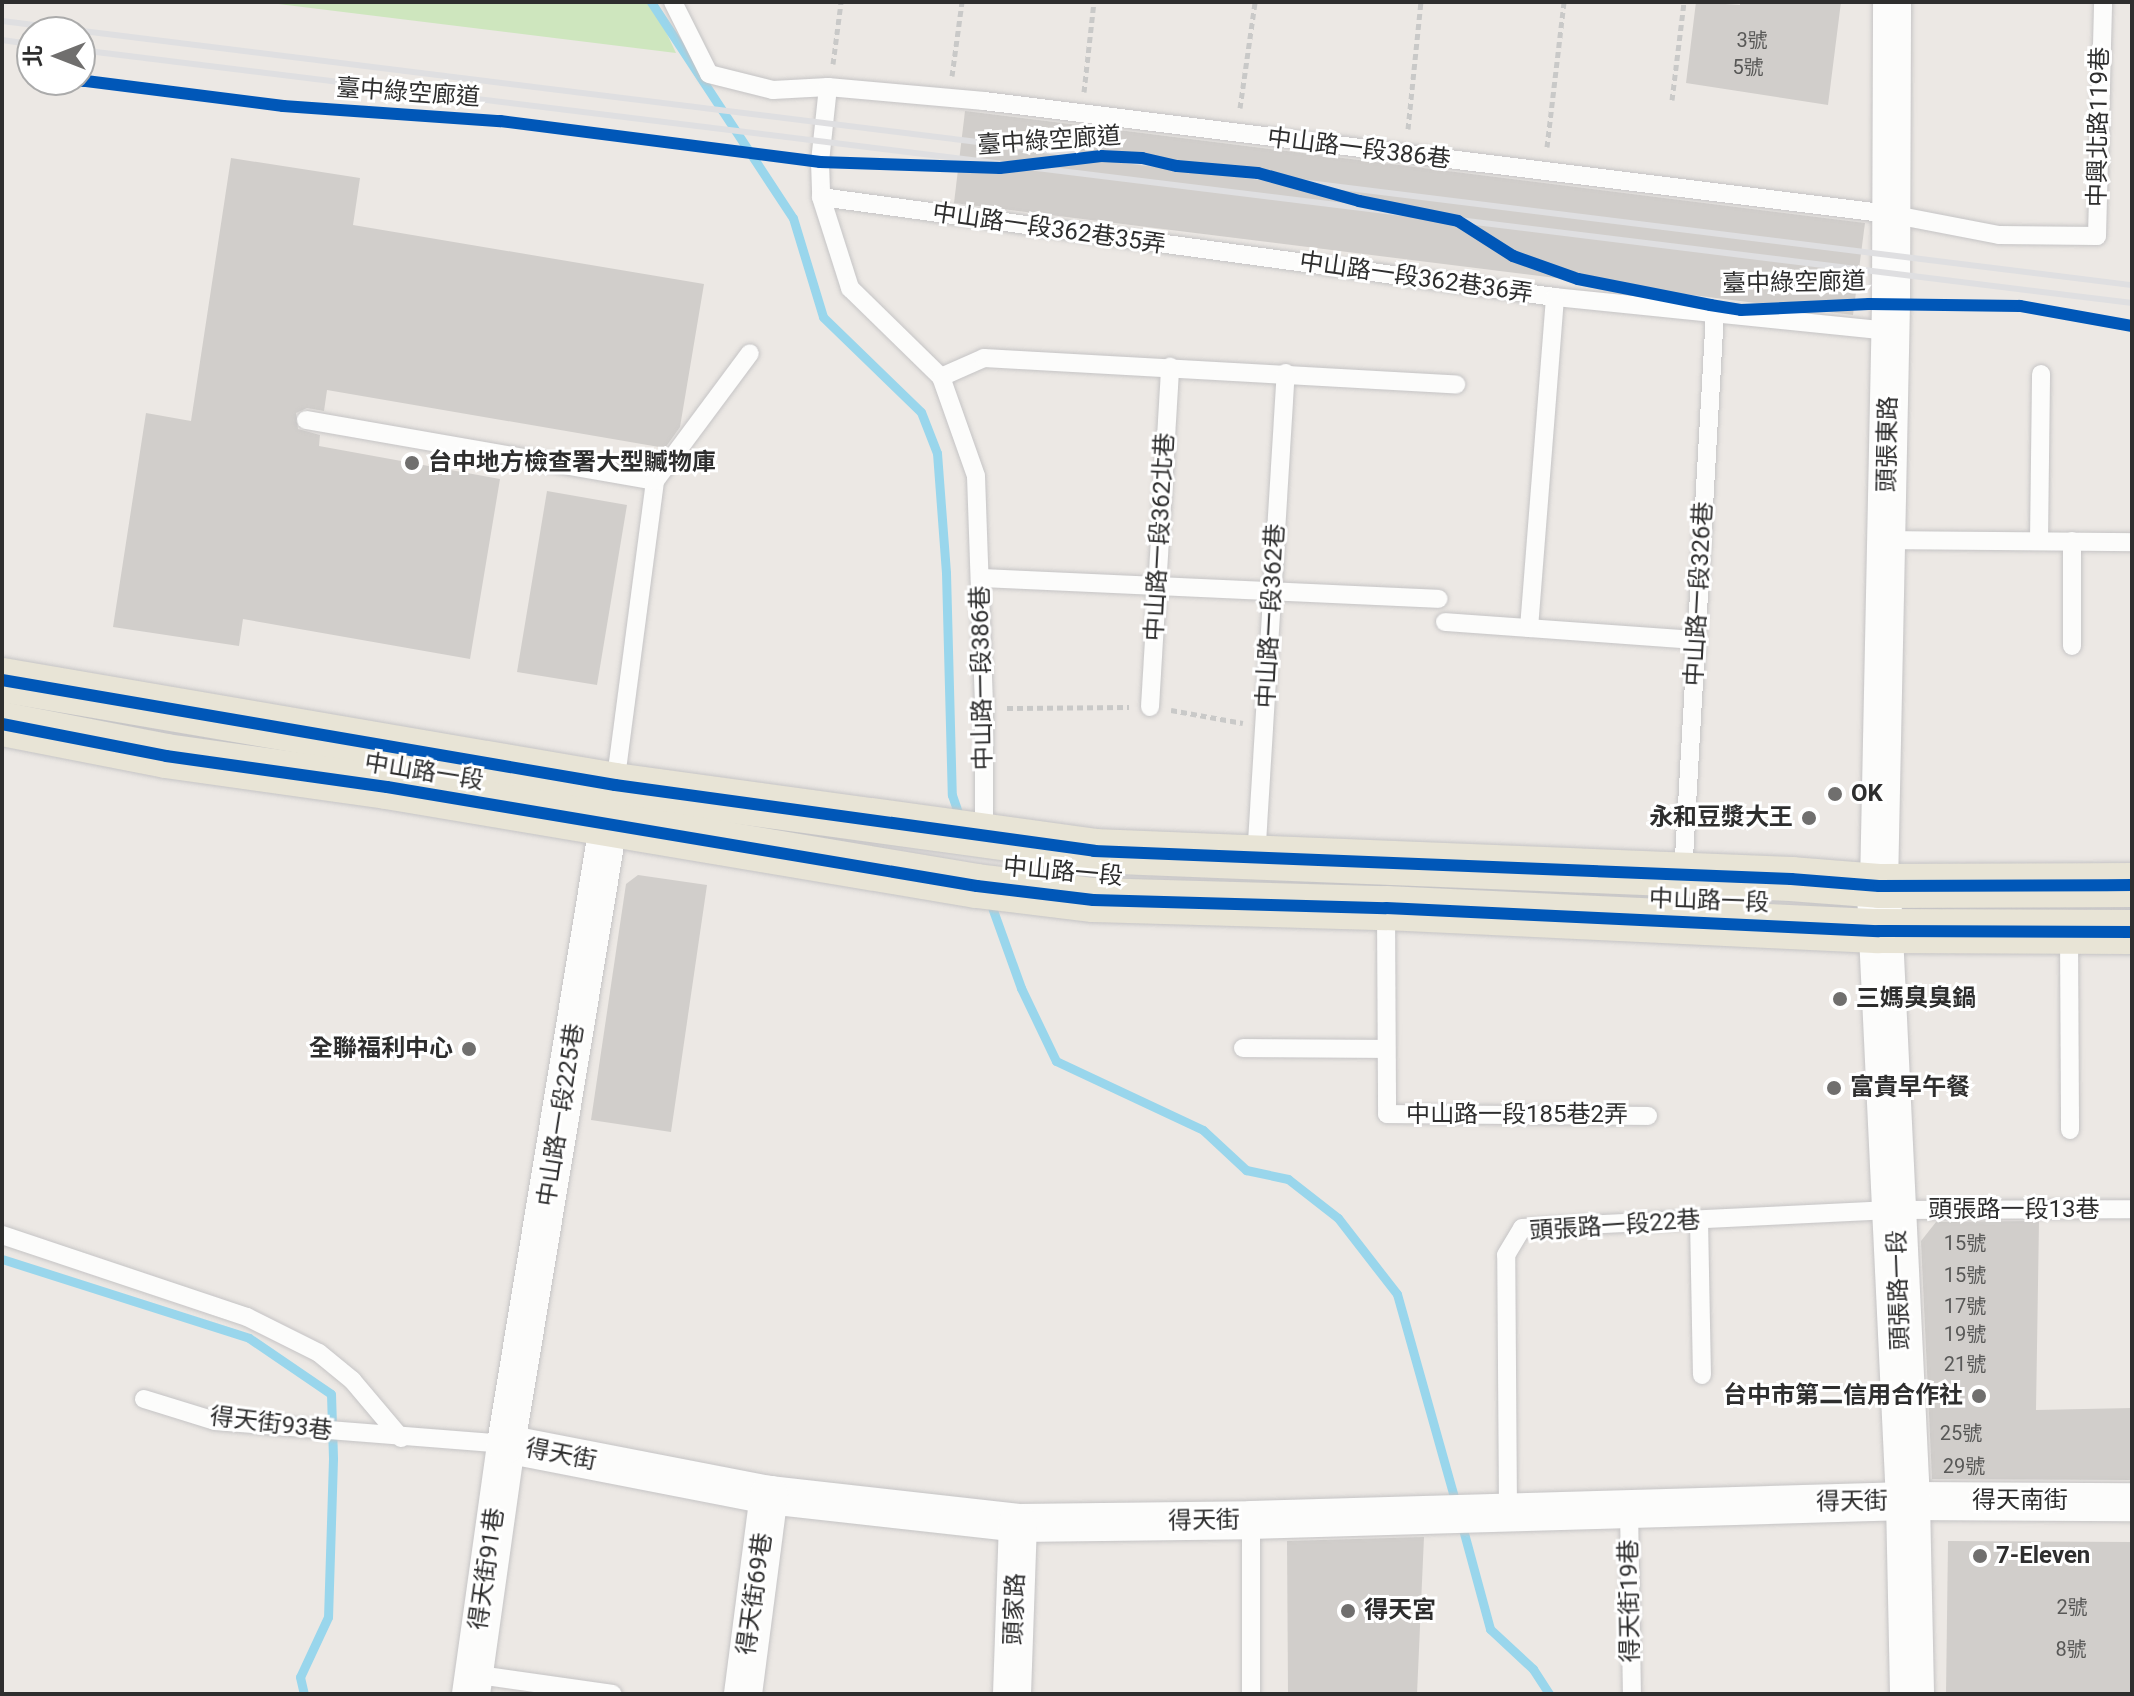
<!DOCTYPE html>
<html>
<head>
<meta charset="utf-8">
<style>
  body { margin:0 }
  #map { position:relative; width:2134px; height:1696px; overflow:hidden; background:#ece8e4; font-family:Roboto,"Noto Sans TC",sans-serif }
  div>[style] { position:absolute }
  [style*='--x'] { left:calc(var(--x)*1px); top:calc(var(--y)*1px); width:calc(var(--w)*1px); rotate:calc(var(--a)*1deg) }
  .green>* { inset:0; background:#cee6be }
  .stream>* { height:9px; margin:-4.5px; padding:0 4.5px; transform-origin:4.5px; border-radius:4.5px; background:#99d6ec }
  .building>* { inset:0; background:#d1cecb }
  .path>* { height:5px; margin-top:-2.5px; transform-origin:0; background:repeating-linear-gradient(90deg,#c9c9c8 0 6px,transparent 0 10px) }
  .roads { filter:drop-shadow(0 0 2px #c5c4c5) drop-shadow(0 0 2px #c5c4c5) }
  .service>* { height:18px; margin:-9px; padding:0 9px; transform-origin:9px; border-radius:9px; background:#fcfcfb }
  .minor>* { height:38px; margin:-19px; padding:0 19px; transform-origin:19px; border-radius:19px; background:#fcfcfb }
  .tertiary>* { height:44px; margin:-22px; padding:0 22px; transform-origin:22px; border-radius:22px; background:#fcfcfb }
  .primary>* { height:44px; margin:-22px; padding:0 22px; transform-origin:22px; border-radius:22px; background:#e8e4d6 }
  .rail>* { height:6px; margin:-3px; padding:0 3px; transform-origin:3px; border-radius:3px; background:#dfdfe1 }
  .cycleway>* { height:12px; margin:-6px; padding:0 6px; transform-origin:6px; border-radius:6px; background:#0057b8 }
  .dots>* { width:22px; height:22px; translate:-50% -50%; box-sizing:border-box; border:4px solid #fff; border-radius:50% }
  span { translate:-50% -50%; white-space:nowrap; text-align:center; line-height:1.15; -webkit-text-stroke:6px #fff; paint-order:stroke }
  .number-label { font-size:20px; color:#585857 }
  .number-label span { -webkit-text-stroke-width:0 }
  .street-label { font-size:24px; color:#2e2e2e }
  .poi-label { font-size:24px; color:#2e2e2e; font-weight:700 }
  .left { translate:0 -50%; text-align:left }
  .right { translate:-100% -50%; text-align:right }
  .frame { position:absolute; inset:0; border:4px solid #2e2e2e; pointer-events:none }
  .north { position:absolute; left:16px; top:16px; width:80px; height:80px; box-sizing:border-box; background:#fff; border:2px solid #ababab; border-radius:50%; rotate:270deg; font-size:22px; font-weight:700; line-height:32px; text-align:center; color:#2e2e2e }
  .north::after { content:''; display:block; margin:auto; width:28px; height:36px; background:#706f6e; clip-path:polygon(50% 0,100% 100%,50% 72%,0 100%) }
</style>
</head>
<body>
<div id="map">
  <div class="green">
    <i style="clip-path:polygon(262px 2px,652px 2px,676px 53px)"></i>
  </div>
  <div class="stream">
    <i style="--x:651;--y:2;--w:258;--a:56.7"></i>
    <i style="--x:793;--y:218;--w:103;--a:73.1"></i>
    <i style="--x:823;--y:317;--w:136;--a:44.1"></i>
    <i style="--x:921;--y:412;--w:44;--a:68.7"></i>
    <i style="--x:937;--y:453;--w:120;--a:85.7"></i>
    <i style="--x:946;--y:573;--w:222;--a:88.5"></i>
    <i style="--x:952;--y:795;--w:28;--a:71"></i>
    <i style="--x:989;--y:899;--w:95;--a:70.2"></i>
    <i style="--x:1021;--y:988;--w:81;--a:64.4"></i>
    <i style="--x:1056;--y:1061;--w:162;--a:25.1"></i>
    <i style="--x:1203;--y:1130;--w:59;--a:42.9"></i>
    <i style="--x:1246;--y:1170;--w:43;--a:12.1"></i>
    <i style="--x:1288;--y:1179;--w:63;--a:38"></i>
    <i style="--x:1338;--y:1218;--w:96;--a:52.2"></i>
    <i style="--x:1397;--y:1294;--w:218;--a:74.3"></i>
    <i style="--x:2;--y:1259;--w:259;--a:17.7"></i>
    <i style="--x:249;--y:1338;--w:99;--a:34.3"></i>
    <i style="--x:331;--y:1394;--w:65;--a:88.2"></i>
    <i style="--x:333;--y:1459;--w:158;--a:91.8"></i>
    <i style="--x:328;--y:1617;--w:66;--a:115"></i>
    <i style="--x:300;--y:1677;--w:17;--a:77"></i>
    <i style="--x:1461;--y:1522;--w:111;--a:74.8"></i>
    <i style="--x:1490;--y:1629;--w:59;--a:42.9"></i>
    <i style="--x:1533;--y:1669;--w:30;--a:57"></i>
  </div>
  <div class="building">
    <i style="clip-path:polygon(1696px 2px,1740px 5px,1740px 2px,1841px 2px,1828px 105px,1686px 83px)"></i>
    <i style="clip-path:polygon(965px 111px,1865px 223px,1853px 315px,954px 203px)"></i>
    <i style="clip-path:polygon(231px 158px,360px 178px,353px 225px,704px 284px,680px 427px,665px 448px,327px 390px,324px 411px,307px 408px,296px 413px,298px 429px,320px 435px,319px 446px,500px 479px,470px 659px,243px 619px,239px 646px,113px 627px,146px 413px,191px 421px)"></i>
    <i style="clip-path:polygon(547px 491px,627px 505px,597px 685px,517px 672px)"></i>
    <i style="clip-path:polygon(638px 875px,707px 885px,671px 1132px,591px 1120px,626px 884px)"></i>
    <i style="clip-path:polygon(2039px 1221px,2036px 1410px,2132px 1408px,2132px 1480px,1932px 1479px,1921px 1241px,1936px 1222px)"></i>
    <i style="clip-path:polygon(1424px 1537px,1417px 1694px,1288px 1694px,1287px 1541px)"></i>
    <i style="clip-path:polygon(1948px 1541px,2132px 1542px,2132px 1694px,1946px 1694px)"></i>
  </div>
  <div class="path">
    <i style="--x:833;--y:64;--w:63;--a:-82.6"></i>
    <i style="--x:952;--y:76;--w:75;--a:-82.3"></i>
    <i style="--x:1084;--y:92;--w:91;--a:-83.7"></i>
    <i style="--x:1672;--y:100;--w:99;--a:-83"></i>
    <i style="--x:1240;--y:108;--w:107;--a:-81.9"></i>
    <i style="--x:1408;--y:129;--w:128;--a:-84.2"></i>
    <i style="--x:1547;--y:147;--w:146;--a:-83.3"></i>
    <i style="--x:1007;--y:708;--w:122;--a:-0.5"></i>
    <i style="--x:1171;--y:710;--w:73;--a:10.2"></i>
  </div>
  <div class="roads">
    <div class="service">
      <i style="--x:673;--y:2;--w:80;--a:63.4"></i>
      <i style="--x:709;--y:74;--w:66;--a:14"></i>
      <i style="--x:773;--y:90;--w:55;--a:-3.1"></i>
      <i style="--x:828;--y:87;--w:157;--a:5.1"></i>
      <i style="--x:984;--y:101;--w:913;--a:7.11"></i>
      <i style="--x:1890;--y:214;--w:111;--a:10.9"></i>
      <i style="--x:1999;--y:235;--w:98;--a:0.6"></i>
      <i style="--x:2097;--y:236;--w:234;--a:-88.5"></i>
      <i style="--x:828;--y:87;--w:75;--a:96.1"></i>
      <i style="--x:820;--y:162;--w:35;--a:88"></i>
      <i style="--x:821;--y:197;--w:96;--a:72.3"></i>
      <i style="--x:850;--y:288;--w:127;--a:44.4"></i>
      <i style="--x:941;--y:377;--w:105;--a:70.5"></i>
      <i style="--x:976;--y:476;--w:232;--a:88"></i>
      <i style="--x:984;--y:708;--w:127;--a:90"></i>
      <i style="--x:821;--y:197;--w:741;--a:7.76"></i>
      <i style="--x:1555;--y:297;--w:337;--a:5.8"></i>
      <i style="--x:941;--y:377;--w:47;--a:-23.8"></i>
      <i style="--x:984;--y:358;--w:473;--a:3.2"></i>
      <i style="--x:306;--y:420;--w:354;--a:9.9"></i>
      <i style="--x:1886;--y:540;--w:246;--a:0.5"></i>
      <i style="--x:2039;--y:541;--w:167;--a:-89.3"></i>
      <i style="--x:2072;--y:541;--w:105;--a:90"></i>
      <i style="--x:980;--y:578;--w:459;--a:2.6"></i>
      <i style="--x:1445;--y:622;--w:252;--a:4.1"></i>
      <i style="--x:1529;--y:628;--w:332;--a:-85.5"></i>
      <i style="--x:1150;--y:707;--w:341;--a:-86.6"></i>
      <i style="--x:615;--y:785;--w:307;--a:-82.5"></i>
      <i style="--x:655;--y:481;--w:159;--a:-53.4"></i>
      <i style="--x:1256;--y:859;--w:487;--a:-86.5"></i>
      <i style="--x:1683;--y:875;--w:563;--a:-86.74"></i>
      <i style="--x:1386;--y:908;--w:206;--a:89.7"></i>
      <i style="--x:1387;--y:1114;--w:261;--a:0.4"></i>
      <i style="--x:2069;--y:932;--w:198;--a:89.7"></i>
      <i style="--x:1243;--y:1048;--w:143;--a:0.4"></i>
      <i style="--x:1699;--y:1220;--w:155;--a:88.9"></i>
      <i style="--x:2;--y:1235;--w:258;--a:18.5"></i>
      <i style="--x:247;--y:1317;--w:80;--a:26.6"></i>
      <i style="--x:319;--y:1353;--w:43;--a:39.3"></i>
      <i style="--x:352;--y:1380;--w:76;--a:49.8"></i>
      <i style="--x:144;--y:1399;--w:74;--a:17.2"></i>
      <i style="--x:215;--y:1421;--w:292;--a:4.5"></i>
      <i style="--x:1629;--y:1508;--w:186;--a:89.1"></i>
      <i style="--x:1508;--y:1510;--w:255;--a:-90.4"></i>
      <i style="--x:1506;--y:1255;--w:31;--a:-59"></i>
      <i style="--x:1522;--y:1228;--w:374;--a:-2.8"></i>
      <i style="--x:1896;--y:1210;--w:236;--a:-0.2"></i>
      <i style="--x:472;--y:1674;--w:142;--a:8.1"></i>
      <i style="--x:1251;--y:1694;--w:174;--a:-90"></i>
    </div>
    <div class="minor">
      <i style="--x:1879;--y:886;--w:582;--a:-88.82"></i>
      <i style="--x:1891;--y:304;--w:302;--a:-89.8"></i>
      <i style="--x:506;--y:1444;--w:268;--a:11"></i>
      <i style="--x:769;--y:1495;--w:251;--a:6.4"></i>
      <i style="--x:1018;--y:1523;--w:233;--a:-0.7"></i>
      <i style="--x:1251;--y:1520;--w:657;--a:-1.66"></i>
      <i style="--x:1908;--y:1501;--w:224;--a:0.3"></i>
      <i style="--x:471;--y:1694;--w:252;--a:-82"></i>
      <i style="--x:506;--y:1444;--w:657;--a:-80.62"></i>
      <i style="--x:743;--y:1694;--w:201;--a:-82.6"></i>
      <i style="--x:1012;--y:1694;--w:171;--a:-88"></i>
    </div>
    <div class="tertiary">
      <i style="--x:1879;--y:893;--w:609;--a:87.27"></i>
      <i style="--x:1908;--y:1501;--w:193;--a:88.8"></i>
    </div>
    <div class="primary">
      <i style="--x:2;--y:680;--w:622;--a:9.72"></i>
      <i style="--x:615;--y:785;--w:484;--a:7.8"></i>
      <i style="--x:1094;--y:851;--w:698;--a:2.3"></i>
      <i style="--x:1791;--y:879;--w:88;--a:4.5"></i>
      <i style="--x:1879;--y:886;--w:253;--a:-0.2"></i>
      <i style="--x:2;--y:724;--w:167;--a:11"></i>
      <i style="--x:166;--y:756;--w:223;--a:8"></i>
      <i style="--x:387;--y:787;--w:598;--a:9.53"></i>
      <i style="--x:977;--y:886;--w:117;--a:6.9"></i>
      <i style="--x:1093;--y:900;--w:293;--a:1.6"></i>
      <i style="--x:1386;--y:908;--w:493;--a:2.7"></i>
      <i style="--x:1878;--y:931;--w:254;--a:0.2"></i>
    </div>
  </div>
  <div class="rail">
    <i style="--x:2;--y:21;--w:2146;--a:7.07"></i>
    <i style="--x:2;--y:40;--w:30;--a:8"></i>
    <i style="--x:80;--y:50;--w:2068;--a:7.03"></i>
  </div>
  <div class="cycleway">
    <i style="--x:45;--y:80;--w:41;--a:1.4"></i>
    <i style="--x:86;--y:81;--w:199;--a:7.2"></i>
    <i style="--x:283;--y:106;--w:218;--a:4"></i>
    <i style="--x:500;--y:121;--w:323;--a:7.3"></i>
    <i style="--x:820;--y:162;--w:180;--a:1.9"></i>
    <i style="--x:1000;--y:168;--w:102;--a:-6.8"></i>
    <i style="--x:1101;--y:156;--w:41;--a:2.8"></i>
    <i style="--x:1142;--y:158;--w:36;--a:13"></i>
    <i style="--x:1177;--y:166;--w:81;--a:4.9"></i>
    <i style="--x:1258;--y:173;--w:105;--a:15.5"></i>
    <i style="--x:1359;--y:201;--w:101;--a:11.4"></i>
    <i style="--x:1458;--y:221;--w:65;--a:32.5"></i>
    <i style="--x:1513;--y:256;--w:69;--a:19.5"></i>
    <i style="--x:1578;--y:279;--w:135;--a:11.1"></i>
    <i style="--x:1710;--y:305;--w:31;--a:9"></i>
    <i style="--x:1741;--y:310;--w:128;--a:-2.7"></i>
    <i style="--x:1869;--y:304;--w:151;--a:0.8"></i>
    <i style="--x:2020;--y:306;--w:114;--a:10.1"></i>
    <i style="--x:2;--y:680;--w:622;--a:9.72"></i>
    <i style="--x:615;--y:785;--w:484;--a:7.8"></i>
    <i style="--x:1094;--y:851;--w:698;--a:2.3"></i>
    <i style="--x:1791;--y:879;--w:88;--a:4.5"></i>
    <i style="--x:1879;--y:886;--w:253;--a:-0.2"></i>
    <i style="--x:2;--y:724;--w:167;--a:11"></i>
    <i style="--x:166;--y:756;--w:223;--a:8"></i>
    <i style="--x:387;--y:787;--w:598;--a:9.53"></i>
    <i style="--x:977;--y:886;--w:117;--a:6.9"></i>
    <i style="--x:1093;--y:900;--w:293;--a:1.6"></i>
    <i style="--x:1386;--y:908;--w:493;--a:2.7"></i>
    <i style="--x:1878;--y:931;--w:254;--a:0.2"></i>
  </div>
  <div class="dots">
    <i style="left:412px;top:463px;background:#706f6e"></i>
    <i style="left:1835px;top:794px;background:#706f6e"></i>
    <i style="left:1809px;top:818px;background:#706f6e"></i>
    <i style="left:1840px;top:999px;background:#706f6e"></i>
    <i style="left:469px;top:1049px;background:#706f6e"></i>
    <i style="left:1834px;top:1088px;background:#706f6e"></i>
    <i style="left:1979px;top:1396px;background:#706f6e"></i>
    <i style="left:1980px;top:1556px;background:#706f6e"></i>
    <i style="left:1348px;top:1611px;background:#706f6e"></i>
  </div>
  <div class="number-label">
    <span style="left:1752px;top:40px">3號</span>
    <span style="left:1748px;top:67px">5號</span>
    <span style="left:1965px;top:1243px">15號</span>
    <span style="left:1965px;top:1275px">15號</span>
    <span style="left:1965px;top:1306px">17號</span>
    <span style="left:1965px;top:1334px">19號</span>
    <span style="left:1965px;top:1364px">21號</span>
    <span style="left:1961px;top:1433px">25號</span>
    <span style="left:1964px;top:1466px">29號</span>
    <span style="left:2072px;top:1607px">2號</span>
    <span style="left:2071px;top:1649px">8號</span>
  </div>
  <div class="street-label">
    <span style="left:408px;top:93px;rotate:4deg">臺中綠空廊道</span>
    <span style="left:2099px;top:127px;rotate:-89deg">中興北路119巷</span>
    <span style="left:1049px;top:141px;rotate:-4deg">臺中綠空廊道</span>
    <span style="left:1359px;top:149px;rotate:7deg">中山路一段386巷</span>
    <span style="left:1049px;top:229px;rotate:8deg">中山路一段362巷35弄</span>
    <span style="left:1416px;top:278px;rotate:8deg">中山路一段362巷36弄</span>
    <span style="left:1794px;top:283px;rotate:-1deg">臺中綠空廊道</span>
    <span style="left:1888px;top:444px;rotate:-89deg">頭張東路</span>
    <span style="left:1160px;top:537px;rotate:-87deg">中山路一段362北巷</span>
    <span style="left:1699px;top:594px;rotate:-87deg">中山路一段326巷</span>
    <span style="left:1271px;top:616px;rotate:-87deg">中山路一段362巷</span>
    <span style="left:982px;top:678px;rotate:-91deg">中山路一段386巷</span>
    <span style="left:424px;top:772px;rotate:9deg">中山路一段</span>
    <span style="left:1063px;top:872px;rotate:5deg">中山路一段</span>
    <span style="left:1709px;top:901px;rotate:2deg">中山路一段</span>
    <span style="left:561px;top:1115px;rotate:-81deg">中山路一段225巷</span>
    <span style="left:1517px;top:1115px">中山路一段185巷2弄</span>
    <span style="left:2014px;top:1210px">頭張路一段13巷</span>
    <span style="left:1615px;top:1226px;rotate:-4deg">頭張路一段22巷</span>
    <span style="left:1899px;top:1290px;rotate:-92deg">頭張路一段</span>
    <span style="left:271px;top:1424px;rotate:7deg">得天街93巷</span>
    <span style="left:561px;top:1455px;rotate:11deg">得天街</span>
    <span style="left:2020px;top:1501px">得天南街</span>
    <span style="left:1852px;top:1502px;rotate:-1deg">得天街</span>
    <span style="left:1204px;top:1521px;rotate:-1deg">得天街</span>
    <span style="left:487px;top:1569px;rotate:-82deg">得天街91巷</span>
    <span style="left:755px;top:1594px;rotate:-82deg">得天街69巷</span>
    <span style="left:1630px;top:1601px;rotate:-91deg">得天街19巷</span>
    <span style="left:1015px;top:1609px;rotate:-88deg">頭家路</span>
  </div>
  <div class="poi-label">
    <span class="left" style="left:428px;top:463px">台中地方檢查署大型贓物庫</span>
    <span class="left" style="left:1851px;top:794px">OK</span>
    <span class="right" style="left:1793px;top:818px">永和豆漿大王</span>
    <span class="left" style="left:1856px;top:999px">三媽臭臭鍋</span>
    <span class="right" style="left:453px;top:1049px">全聯福利中心</span>
    <span class="left" style="left:1850px;top:1088px">富貴早午餐</span>
    <span class="right" style="left:1963px;top:1396px">台中市第二信用合作社</span>
    <span class="left" style="left:1996px;top:1556px">7-Eleven</span>
    <span class="left" style="left:1364px;top:1611px">得天宮</span>
  </div>
  <div class="frame"></div>
  <div class="north">北</div>
</div>
</body>
</html>
